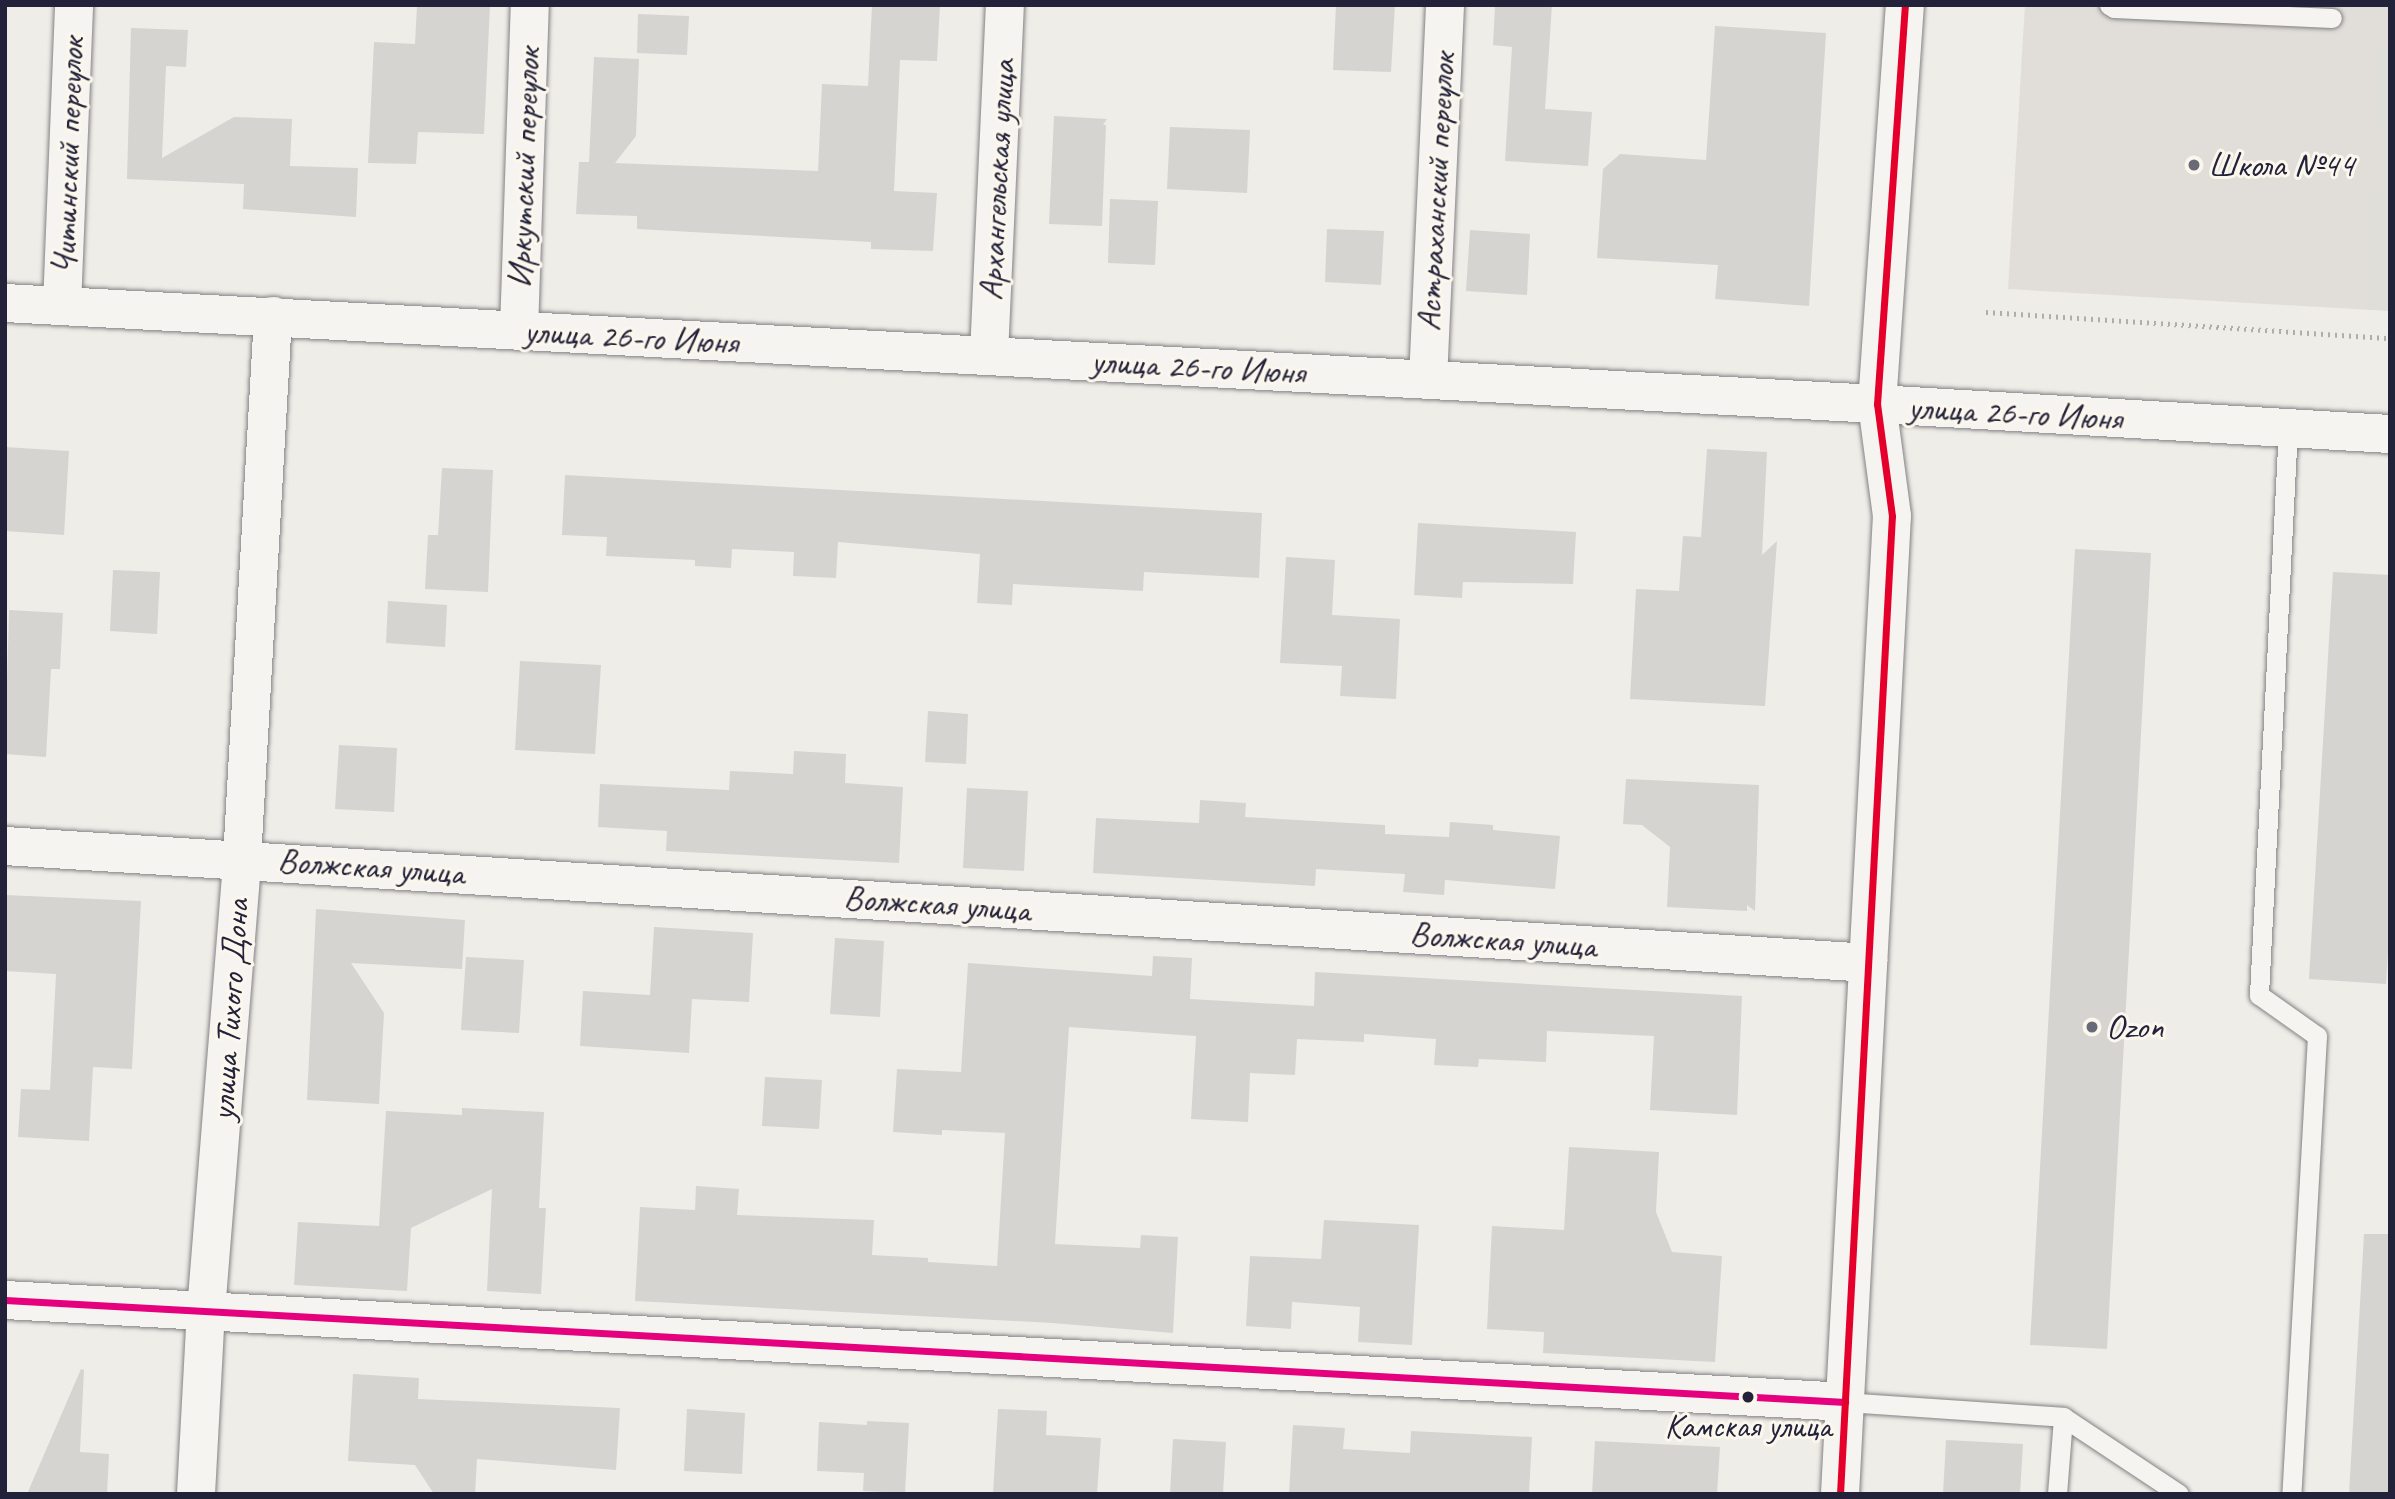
<!DOCTYPE html>
<html>
<head>
<meta charset="utf-8">
<style>
  body { margin:0 }
  #map { position:relative; width:2395px; height:1499px; overflow:hidden; background:#efede8; font-family:Caveat,sans-serif }
  div>[style] { position:absolute }
  [style*='--x'] { left:calc(var(--x)*1px); top:calc(var(--y)*1px); width:calc(var(--w)*1px); rotate:calc(var(--a)*1deg) }
  .built>* { inset:0; background:#e1ded9 }
  .green>* { inset:0; background:#e0ded9 }
  .building>* { inset:0; background:#d6d4d1 }
  .path>* { height:4.5px; margin-top:-2.25px; transform-origin:0; background:repeating-linear-gradient(90deg,#afaeae 0 2px,transparent 0 7px) }
  .roads { filter:drop-shadow(0 0 2px #838284) drop-shadow(0 0 2px #838284) }
  .lane>* { height:19px; margin:-9.5px; padding:0 9.5px; transform-origin:9.5px; border-radius:9.5px; background:#f5f4f0 }
  .street>* { height:38px; margin:-19px; padding:0 19px; transform-origin:19px; border-radius:19px; background:#f5f4f0 }
  .secondary>* { height:38px; margin:-19px; padding:0 19px; transform-origin:19px; border-radius:19px; background:#f5f4f0 }
  .bus-1>* { height:7px; margin:-3.5px; padding:0 3.5px; transform-origin:3.5px; border-radius:3.5px; background:#e5007d }
  .bus-2>* { height:7px; margin:-3.5px; padding:0 3.5px; transform-origin:3.5px; border-radius:3.5px; background:#e4002b }
  .dots>* { width:19px; height:19px; translate:-50% -50%; box-sizing:border-box; border:4px solid #fbf7ec; border-radius:50% }
  span { translate:-50% -50%; white-space:nowrap; text-align:center; line-height:1.15; -webkit-text-stroke:6px #fbf7ec; paint-order:stroke }
  .bus-label { font-size:33px; color:#22223b }
  .street-label { font-size:35px; color:#22223b }
  .poi-label { font-size:35px; color:#22223b }
  .left { translate:0 -50%; text-align:left }
  .frame { position:absolute; inset:0; border:7px solid #22223b; pointer-events:none }
</style>
</head>
<body>
<div id="map">
  <div class="built">
    <i style="clip-path:polygon(2025px 5px,2390px 5px,2390px 311px,2008px 289px)"></i>
  </div>
  <div class="green">
    <i style="clip-path:polygon(2379px 41px,2390px 42px,2390px 311px,2363px 309px)"></i>
  </div>
  <div class="building">
    <i style="clip-path:polygon(417px 5px,490px 5px,484px 134px,418px 132px,416px 164px,368px 163px,374px 42px,415px 44px)"></i>
    <i style="clip-path:polygon(872px 5px,940px 5px,937px 61px,900px 60px,894px 191px,937px 193px,933px 251px,871px 249px,871px 242px,637px 229px,637px 216px,576px 214px,579px 162px,589px 162px,594px 57px,639px 59px,636px 136px,615px 163px,818px 171px,822px 84px,868px 86px)"></i>
    <i style="clip-path:polygon(1336px 5px,1395px 5px,1391px 72px,1333px 70px)"></i>
    <i style="clip-path:polygon(1495px 5px,1552px 5px,1545px 109px,1592px 112px,1588px 166px,1505px 161px,1512px 47px,1493px 45px)"></i>
    <i style="clip-path:polygon(638px 14px,689px 16px,687px 55px,637px 53px)"></i>
    <i style="clip-path:polygon(1715px 26px,1826px 33px,1809px 306px,1715px 299px,1718px 265px,1597px 258px,1603px 169px,1620px 154px,1706px 160px)"></i>
    <i style="clip-path:polygon(131px 28px,188px 30px,186px 67px,166px 66px,162px 158px,234px 117px,292px 119px,290px 166px,358px 168px,356px 217px,243px 209px,244px 184px,127px 179px)"></i>
    <i style="clip-path:polygon(1054px 116px,1107px 119px,1103px 125px,1106px 125px,1102px 226px,1049px 224px)"></i>
    <i style="clip-path:polygon(1170px 127px,1250px 130px,1247px 193px,1167px 189px)"></i>
    <i style="clip-path:polygon(1110px 199px,1158px 201px,1155px 265px,1108px 263px)"></i>
    <i style="clip-path:polygon(1327px 229px,1384px 231px,1381px 285px,1325px 282px)"></i>
    <i style="clip-path:polygon(1470px 230px,1530px 234px,1527px 295px,1466px 291px)"></i>
    <i style="clip-path:polygon(5px 447px,69px 451px,64px 535px,5px 531px)"></i>
    <i style="clip-path:polygon(1707px 449px,1767px 452px,1762px 555px,1777px 541px,1765px 706px,1630px 699px,1636px 589px,1679px 591px,1683px 536px,1701px 537px)"></i>
    <i style="clip-path:polygon(442px 468px,493px 470px,488px 592px,425px 589px,428px 535px,438px 535px)"></i>
    <i style="clip-path:polygon(565px 475px,1262px 513px,1259px 578px,1144px 572px,1143px 591px,1013px 584px,1012px 605px,977px 603px,980px 554px,838px 542px,836px 578px,793px 576px,794px 552px,732px 549px,731px 568px,695px 566px,695px 560px,606px 556px,607px 537px,562px 535px)"></i>
    <i style="clip-path:polygon(1418px 523px,1576px 532px,1573px 584px,1463px 582px,1462px 598px,1414px 595px)"></i>
    <i style="clip-path:polygon(2075px 549px,2151px 553px,2107px 1349px,2030px 1345px)"></i>
    <i style="clip-path:polygon(1286px 557px,1335px 560px,1332px 615px,1400px 619px,1396px 699px,1340px 696px,1342px 666px,1280px 663px)"></i>
    <i style="clip-path:polygon(113px 570px,160px 572px,157px 634px,110px 631px)"></i>
    <i style="clip-path:polygon(2333px 572px,2390px 575px,2390px 920px,2386px 984px,2309px 979px)"></i>
    <i style="clip-path:polygon(388px 601px,447px 605px,445px 647px,386px 643px)"></i>
    <i style="clip-path:polygon(9px 610px,63px 613px,60px 669px,51px 669px,46px 757px,5px 754px)"></i>
    <i style="clip-path:polygon(520px 661px,601px 665px,595px 754px,515px 750px)"></i>
    <i style="clip-path:polygon(928px 711px,968px 714px,966px 764px,925px 762px)"></i>
    <i style="clip-path:polygon(339px 745px,397px 748px,394px 812px,335px 809px)"></i>
    <i style="clip-path:polygon(794px 751px,846px 754px,845px 783px,903px 787px,899px 863px,666px 851px,667px 831px,598px 827px,600px 784px,729px 790px,730px 771px,793px 774px)"></i>
    <i style="clip-path:polygon(1626px 779px,1759px 785px,1755px 911px,1747px 905px,1747px 911px,1667px 907px,1670px 847px,1642px 825px,1623px 824px)"></i>
    <i style="clip-path:polygon(967px 788px,1028px 791px,1024px 871px,963px 868px)"></i>
    <i style="clip-path:polygon(1200px 800px,1246px 803px,1245px 817px,1385px 825px,1385px 834px,1449px 837px,1450px 822px,1493px 825px,1493px 830px,1560px 836px,1555px 889px,1445px 880px,1444px 895px,1403px 892px,1405px 874px,1316px 869px,1315px 886px,1093px 873px,1096px 818px,1199px 823px)"></i>
    <i style="clip-path:polygon(5px 895px,141px 901px,132px 1069px,93px 1067px,89px 1141px,18px 1137px,21px 1089px,50px 1090px,56px 974px,5px 971px)"></i>
    <i style="clip-path:polygon(316px 909px,465px 920px,462px 969px,351px 963px,384px 1013px,379px 1104px,307px 1100px)"></i>
    <i style="clip-path:polygon(654px 927px,753px 933px,749px 1002px,692px 999px,689px 1053px,580px 1046px,583px 991px,650px 995px)"></i>
    <i style="clip-path:polygon(835px 938px,884px 941px,880px 1017px,830px 1014px)"></i>
    <i style="clip-path:polygon(1153px 956px,1192px 958px,1190px 999px,1314px 1006px,1315px 972px,1742px 996px,1737px 1115px,1650px 1110px,1654px 1036px,1547px 1031px,1546px 1062px,1479px 1059px,1478px 1067px,1434px 1065px,1436px 1039px,1364px 1034px,1364px 1042px,1297px 1039px,1295px 1075px,1250px 1073px,1248px 1122px,1191px 1119px,1196px 1036px,1069px 1027px,1055px 1244px,1140px 1248px,1141px 1235px,1178px 1237px,1173px 1333px,1052px 1323px,635px 1301px,640px 1207px,695px 1210px,696px 1186px,739px 1189px,737px 1215px,874px 1220px,872px 1255px,928px 1258px,928px 1262px,997px 1266px,1005px 1133px,942px 1130px,942px 1135px,893px 1132px,897px 1069px,961px 1072px,968px 963px,1152px 976px)"></i>
    <i style="clip-path:polygon(466px 957px,524px 960px,519px 1033px,461px 1030px)"></i>
    <i style="clip-path:polygon(765px 1077px,822px 1080px,819px 1129px,762px 1126px)"></i>
    <i style="clip-path:polygon(462px 1108px,544px 1112px,539px 1208px,546px 1208px,541px 1294px,487px 1291px,492px 1189px,411px 1228px,407px 1291px,294px 1285px,298px 1222px,379px 1226px,386px 1111px,462px 1115px)"></i>
    <i style="clip-path:polygon(1569px 1147px,1659px 1152px,1656px 1212px,1672px 1252px,1722px 1256px,1715px 1362px,1543px 1353px,1544px 1332px,1487px 1329px,1492px 1226px,1564px 1230px)"></i>
    <i style="clip-path:polygon(1324px 1220px,1419px 1225px,1412px 1345px,1358px 1342px,1360px 1307px,1292px 1302px,1291px 1329px,1246px 1326px,1250px 1256px,1321px 1259px)"></i>
    <i style="clip-path:polygon(2364px 1234px,2390px 1234px,2390px 1494px,2349px 1494px)"></i>
    <i style="clip-path:polygon(81px 1369px,84px 1370px,80px 1452px,109px 1454px,107px 1494px,27px 1494px)"></i>
    <i style="clip-path:polygon(353px 1374px,419px 1378px,418px 1399px,620px 1408px,616px 1470px,477px 1459px,475px 1494px,434px 1494px,415px 1465px,348px 1461px)"></i>
    <i style="clip-path:polygon(687px 1409px,745px 1413px,742px 1474px,684px 1471px)"></i>
    <i style="clip-path:polygon(998px 1409px,1047px 1411px,1046px 1435px,1101px 1438px,1097px 1494px,993px 1494px)"></i>
    <i style="clip-path:polygon(867px 1421px,909px 1423px,905px 1493px,863px 1491px,864px 1473px,817px 1471px,819px 1422px,867px 1425px)"></i>
    <i style="clip-path:polygon(1293px 1425px,1345px 1428px,1343px 1449px,1410px 1453px,1411px 1431px,1532px 1437px,1529px 1494px,1289px 1494px)"></i>
    <i style="clip-path:polygon(1173px 1439px,1226px 1442px,1223px 1494px,1170px 1494px)"></i>
    <i style="clip-path:polygon(1946px 1440px,2023px 1444px,2020px 1494px,1943px 1494px)"></i>
    <i style="clip-path:polygon(1595px 1441px,1720px 1447px,1717px 1494px,1592px 1494px)"></i>
  </div>
  <div class="path">
    <i style="--x:1986;--y:312;--w:405;--a:3.7"></i>
  </div>
  <div class="roads">
    <div class="lane">
      <i style="--x:2109;--y:5;--w:6;--a:31"></i>
      <i style="--x:2114;--y:8;--w:218;--a:2.6"></i>
      <i style="--x:2288;--y:428;--w:568;--a:92.93"></i>
      <i style="--x:2259;--y:995;--w:71;--a:35.3"></i>
      <i style="--x:2317;--y:1036;--w:459;--a:93.2"></i>
      <i style="--x:1845;--y:1402;--w:219;--a:3.9"></i>
      <i style="--x:2063;--y:1417;--w:139;--a:33.6"></i>
      <i style="--x:2057;--y:1494;--w:77;--a:-85.5"></i>
    </div>
    <div class="street">
      <i style="--x:5;--y:303;--w:1875;--a:3.09"></i>
      <i style="--x:62;--y:306;--w:301;--a:-87.7"></i>
      <i style="--x:519;--y:331;--w:326;--a:-88.1"></i>
      <i style="--x:989;--y:355;--w:350;--a:-87.4"></i>
      <i style="--x:1428;--y:380;--w:375;--a:-87.4"></i>
      <i style="--x:5;--y:846;--w:1867;--a:3.59"></i>
      <i style="--x:5;--y:1300;--w:1843;--a:3.17"></i>
      <i style="--x:196;--y:1494;--w:183;--a:-86.9"></i>
      <i style="--x:206;--y:1311;--w:453;--a:-85.4"></i>
      <i style="--x:242;--y:859;--w:544;--a:-86.73"></i>
    </div>
    <div class="secondary">
      <i style="--x:1877;--y:404;--w:514;--a:3.35"></i>
      <i style="--x:1840;--y:1494;--w:979;--a:-86.96"></i>
      <i style="--x:1892;--y:516;--w:113;--a:-97.6"></i>
      <i style="--x:1877;--y:404;--w:400;--a:-86"></i>
    </div>
  </div>
  <div class="bus-1">
    <i style="--x:5;--y:1300;--w:1843;--a:3.17"></i>
  </div>
  <div class="bus-2">
    <i style="--x:1840;--y:1494;--w:979;--a:-86.96"></i>
    <i style="--x:1892;--y:516;--w:113;--a:-97.6"></i>
    <i style="--x:1877;--y:404;--w:400;--a:-86"></i>
  </div>
  <div class="dots">
    <i style="left:2194px;top:165px;background:#6a6978"></i>
    <i style="left:2092px;top:1027px;background:#6a6978"></i>
    <i style="left:1748px;top:1397px;background:#22223b"></i>
  </div>
  <div class="bus-label">
    <span style="left:1748px;top:1427px">Камская улица</span>
  </div>
  <div class="street-label">
    <span style="left:68px;top:156px;rotate:-88deg">Читинский переулок</span>
    <span style="left:524px;top:168px;rotate:-88deg">Иркутский переулок</span>
    <span style="left:997px;top:180px;rotate:-87deg">Архангельская улица</span>
    <span style="left:1436px;top:192px;rotate:-87deg">Астраханский переулок</span>
    <span style="left:631px;top:337px;rotate:3deg">улица 26-го Июня</span>
    <span style="left:1198px;top:367px;rotate:3deg">улица 26-го Июня</span>
    <span style="left:2015px;top:413px;rotate:3deg">улица 26-го Июня</span>
    <span style="left:371px;top:867px;rotate:4deg">Волжская улица</span>
    <span style="left:937px;top:904px;rotate:4deg">Волжская улица</span>
    <span style="left:1503px;top:940px;rotate:4deg">Волжская улица</span>
    <span style="left:230px;top:1010px;rotate:-86deg">улица Тихого Дона</span>
  </div>
  <div class="poi-label">
    <span class="left" style="left:2208px;top:165px">Школа №44</span>
    <span class="left" style="left:2106px;top:1027px">Ozon</span>
  </div>
  <div class="frame"></div>
</div>
</body>
</html>
